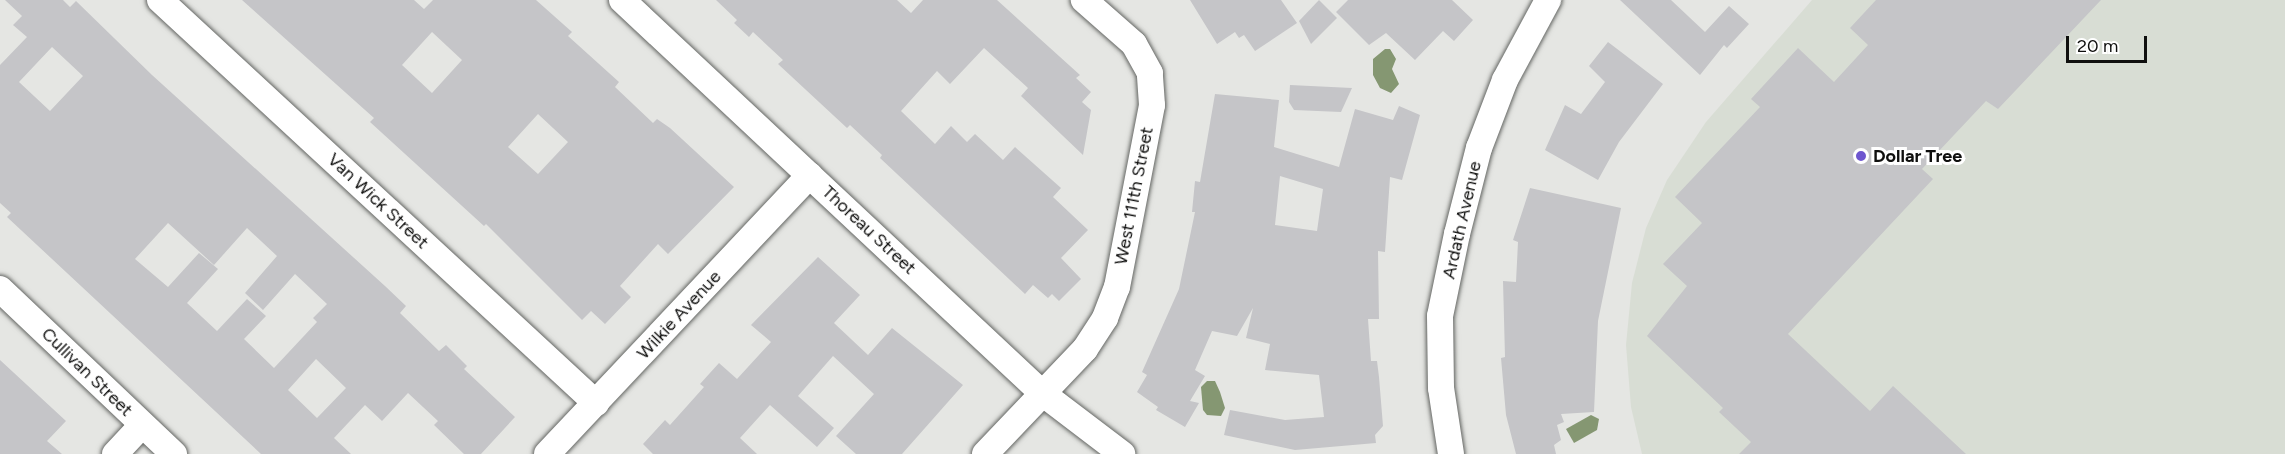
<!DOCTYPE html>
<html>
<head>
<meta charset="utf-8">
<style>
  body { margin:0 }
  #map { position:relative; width:2285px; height:454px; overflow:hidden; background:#e5e6e3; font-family:Figtree,sans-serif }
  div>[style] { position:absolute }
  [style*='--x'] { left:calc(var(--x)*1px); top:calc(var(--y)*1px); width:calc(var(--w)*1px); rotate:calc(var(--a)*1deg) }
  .built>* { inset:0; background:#d8ddd4 }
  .water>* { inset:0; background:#859772 }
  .building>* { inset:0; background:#c5c5c8 }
  .roads { filter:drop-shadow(0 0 2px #646663) drop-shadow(0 0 2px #646663) }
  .street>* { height:26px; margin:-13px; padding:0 13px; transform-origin:13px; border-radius:13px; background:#fff }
  .dots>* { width:16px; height:16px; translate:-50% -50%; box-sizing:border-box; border:3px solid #fff; border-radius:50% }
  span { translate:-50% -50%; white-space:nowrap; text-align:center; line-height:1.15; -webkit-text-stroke:6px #fff; paint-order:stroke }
  .poi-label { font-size:18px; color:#0f0f0e; font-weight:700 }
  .left { translate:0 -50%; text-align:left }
  .street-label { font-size:18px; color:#0f0f0e }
  .scale { position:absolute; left:2066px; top:36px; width:81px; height:27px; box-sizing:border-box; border:3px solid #0f0f0e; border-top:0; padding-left:8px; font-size:18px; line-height:21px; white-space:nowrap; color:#0f0f0e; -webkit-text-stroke:4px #fff; paint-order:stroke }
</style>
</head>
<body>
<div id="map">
  <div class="built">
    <i style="clip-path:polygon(1812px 0,2285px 0,2285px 454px,1642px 454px,1631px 407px,1626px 345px,1632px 283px,1646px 228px,1667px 180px,1706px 122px)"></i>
  </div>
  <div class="water">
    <i style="clip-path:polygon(1385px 49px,1390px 49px,1396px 59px,1392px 69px,1399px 84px,1391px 93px,1380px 88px,1373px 75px,1373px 59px)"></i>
    <i style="clip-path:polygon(1207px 381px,1215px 381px,1220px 392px,1225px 408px,1221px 416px,1207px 415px,1203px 410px,1201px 387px)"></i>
    <i style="clip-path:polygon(1591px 415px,1599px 419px,1597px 430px,1574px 443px,1566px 429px)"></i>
  </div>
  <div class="building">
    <i style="clip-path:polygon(evenodd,5px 0,63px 0,70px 7px,76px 1px,152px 75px,385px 286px,406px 306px,400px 313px,439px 351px,446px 345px,467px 366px,464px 369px,515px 417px,481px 454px,464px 454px,434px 425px,438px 421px,408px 393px,382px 421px,365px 405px,334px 438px,351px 454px,261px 454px,7px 217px,11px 213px,0 203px,0 65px,27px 37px,13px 25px,22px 16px,5px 0,52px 47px,83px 76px,50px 111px,19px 82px,52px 47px,5px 0,168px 223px,214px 265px,247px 228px,277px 256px,245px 293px,263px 310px,295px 274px,327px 304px,313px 318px,317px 322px,274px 368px,244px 339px,266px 316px,247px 299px,217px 331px,187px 303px,218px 269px,199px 253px,168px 287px,135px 259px,168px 223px,5px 0,316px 359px,346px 388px,317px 418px,288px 390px,316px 359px)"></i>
    <i style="clip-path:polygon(evenodd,242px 0,414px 0,424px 9px,433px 0,536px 0,572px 32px,568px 36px,619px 82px,615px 87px,653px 123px,657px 119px,670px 128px,734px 187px,668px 254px,658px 244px,620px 286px,631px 297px,605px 324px,591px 311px,582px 320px,486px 224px,484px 226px,370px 122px,374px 118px,242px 0,432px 32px,462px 60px,432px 93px,402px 65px,432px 32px,242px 0,538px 114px,568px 142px,538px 174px,508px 147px,538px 114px)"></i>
    <i style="clip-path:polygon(716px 0,897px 0,911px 13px,923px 0,997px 0,1080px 75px,1076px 78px,1091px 92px,1082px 102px,1091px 110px,1083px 155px,1021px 96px,1028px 88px,984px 48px,950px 84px,937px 71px,901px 111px,935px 144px,951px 126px,967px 142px,975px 134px,1003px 160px,1015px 147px,1061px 188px,1053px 197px,1088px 230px,1061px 258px,1081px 279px,1059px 301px,1052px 294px,1048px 298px,1033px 285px,1025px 294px,880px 158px,882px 155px,850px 125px,847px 128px,778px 64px,783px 60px,753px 32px,749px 37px,734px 23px,737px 20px)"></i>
    <i style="clip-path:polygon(1190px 0,1281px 0,1297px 23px,1255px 51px,1244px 35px,1239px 38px,1235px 32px,1217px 44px)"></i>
    <i style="clip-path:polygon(1319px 0,1337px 18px,1311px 44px,1299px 21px)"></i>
    <i style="clip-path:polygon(1348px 0,1452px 0,1473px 20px,1454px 41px,1443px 31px,1415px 60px,1386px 33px,1369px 45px,1336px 12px)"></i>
    <i style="clip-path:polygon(1620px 0,1671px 0,1705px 32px,1729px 6px,1749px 24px,1727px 48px,1724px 45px,1700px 75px)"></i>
    <i style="clip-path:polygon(1876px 0,2101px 0,1998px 109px,1986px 101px,1922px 169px,1933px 179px,1788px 334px,1870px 411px,1893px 386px,1966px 454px,1739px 454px,1751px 442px,1719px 412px,1723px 408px,1647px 336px,1687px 286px,1663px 264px,1702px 223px,1675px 197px,1760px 107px,1751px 99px,1798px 48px,1834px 82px,1868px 45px,1850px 28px)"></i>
    <i style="clip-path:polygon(1608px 42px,1663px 84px,1619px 142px,1598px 180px,1545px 150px,1565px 105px,1581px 114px,1605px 82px,1589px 66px)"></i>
    <i style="clip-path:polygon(1290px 85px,1352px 88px,1341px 112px,1294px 110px,1289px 102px)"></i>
    <i style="clip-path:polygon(evenodd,1215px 94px,1279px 100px,1274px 147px,1339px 167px,1355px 109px,1393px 120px,1399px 106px,1420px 115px,1402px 180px,1390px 177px,1385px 252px,1378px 251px,1379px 319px,1368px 319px,1371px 361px,1377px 361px,1379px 377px,1383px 426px,1375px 435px,1376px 443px,1295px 450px,1224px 435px,1230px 410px,1285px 420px,1324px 417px,1319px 375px,1265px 370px,1270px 344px,1246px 338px,1253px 308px,1237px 336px,1212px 331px,1195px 370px,1205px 376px,1190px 401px,1199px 403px,1185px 427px,1156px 410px,1158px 407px,1137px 392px,1147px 375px,1142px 372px,1179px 289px,1195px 212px,1192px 212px,1195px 181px,1200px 182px,1215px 94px,1280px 176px,1323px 189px,1317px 231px,1275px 225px,1280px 176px)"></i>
    <i style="clip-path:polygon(1530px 188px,1621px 208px,1598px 321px,1594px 412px,1561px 414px,1564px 422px,1557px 425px,1561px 440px,1554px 445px,1556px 454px,1516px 454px,1506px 415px,1501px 358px,1505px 357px,1503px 281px,1516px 282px,1518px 242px,1513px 240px)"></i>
    <i style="clip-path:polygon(818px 257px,860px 295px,834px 323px,868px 355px,892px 328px,963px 385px,902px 454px,856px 454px,836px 436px,874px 394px,833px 356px,798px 396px,834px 428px,817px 447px,770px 405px,740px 438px,757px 454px,653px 454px,643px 444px,665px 420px,670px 425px,704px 387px,700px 384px,719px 363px,737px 379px,771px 342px,751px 325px)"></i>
    <i style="clip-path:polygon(0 360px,66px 421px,47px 441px,62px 454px,0 454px)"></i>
  </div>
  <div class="roads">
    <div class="street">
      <i style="--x:160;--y:0;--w:594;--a:42.75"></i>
      <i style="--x:622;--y:0;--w:575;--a:43.1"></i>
      <i style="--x:1042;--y:393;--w:101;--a:37.3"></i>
      <i style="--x:0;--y:289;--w:240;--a:43.5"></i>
      <i style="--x:115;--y:454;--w:40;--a:-47"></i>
      <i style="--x:547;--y:454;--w:383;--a:-46.7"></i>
      <i style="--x:985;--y:454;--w:145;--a:-46.4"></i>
      <i style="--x:1085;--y:349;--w:37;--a:-57"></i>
      <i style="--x:1105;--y:318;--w:33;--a:-69"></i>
      <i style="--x:1117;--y:287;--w:185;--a:-79.1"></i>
      <i style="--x:1152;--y:105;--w:32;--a:-94"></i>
      <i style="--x:1150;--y:73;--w:33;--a:-119"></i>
      <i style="--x:1134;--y:44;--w:67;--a:-138.7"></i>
      <i style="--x:1451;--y:454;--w:67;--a:-98.6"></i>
      <i style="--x:1441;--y:388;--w:72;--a:-90.8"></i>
      <i style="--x:1440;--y:316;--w:84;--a:-78.3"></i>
      <i style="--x:1457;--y:234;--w:89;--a:-75.7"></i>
      <i style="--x:1479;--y:148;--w:73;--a:-69.1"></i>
      <i style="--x:1505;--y:80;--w:91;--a:-61.7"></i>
    </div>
  </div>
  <div class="dots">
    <i style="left:1861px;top:156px;background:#6e56cf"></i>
  </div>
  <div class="poi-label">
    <span class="left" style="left:1873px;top:156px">Dollar Tree</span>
  </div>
  <div class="street-label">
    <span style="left:1134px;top:196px;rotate:-79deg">West 111th Street</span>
    <span style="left:378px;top:201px;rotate:43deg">Van Wick Street</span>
    <span style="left:1462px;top:220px;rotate:-77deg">Ardath Avenue</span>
    <span style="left:869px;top:230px;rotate:43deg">Thoreau Street</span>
    <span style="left:679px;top:315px;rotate:-47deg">Wilkie Avenue</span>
    <span style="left:87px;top:372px;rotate:44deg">Cullivan Street</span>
  </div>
  <div class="scale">20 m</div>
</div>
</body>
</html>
